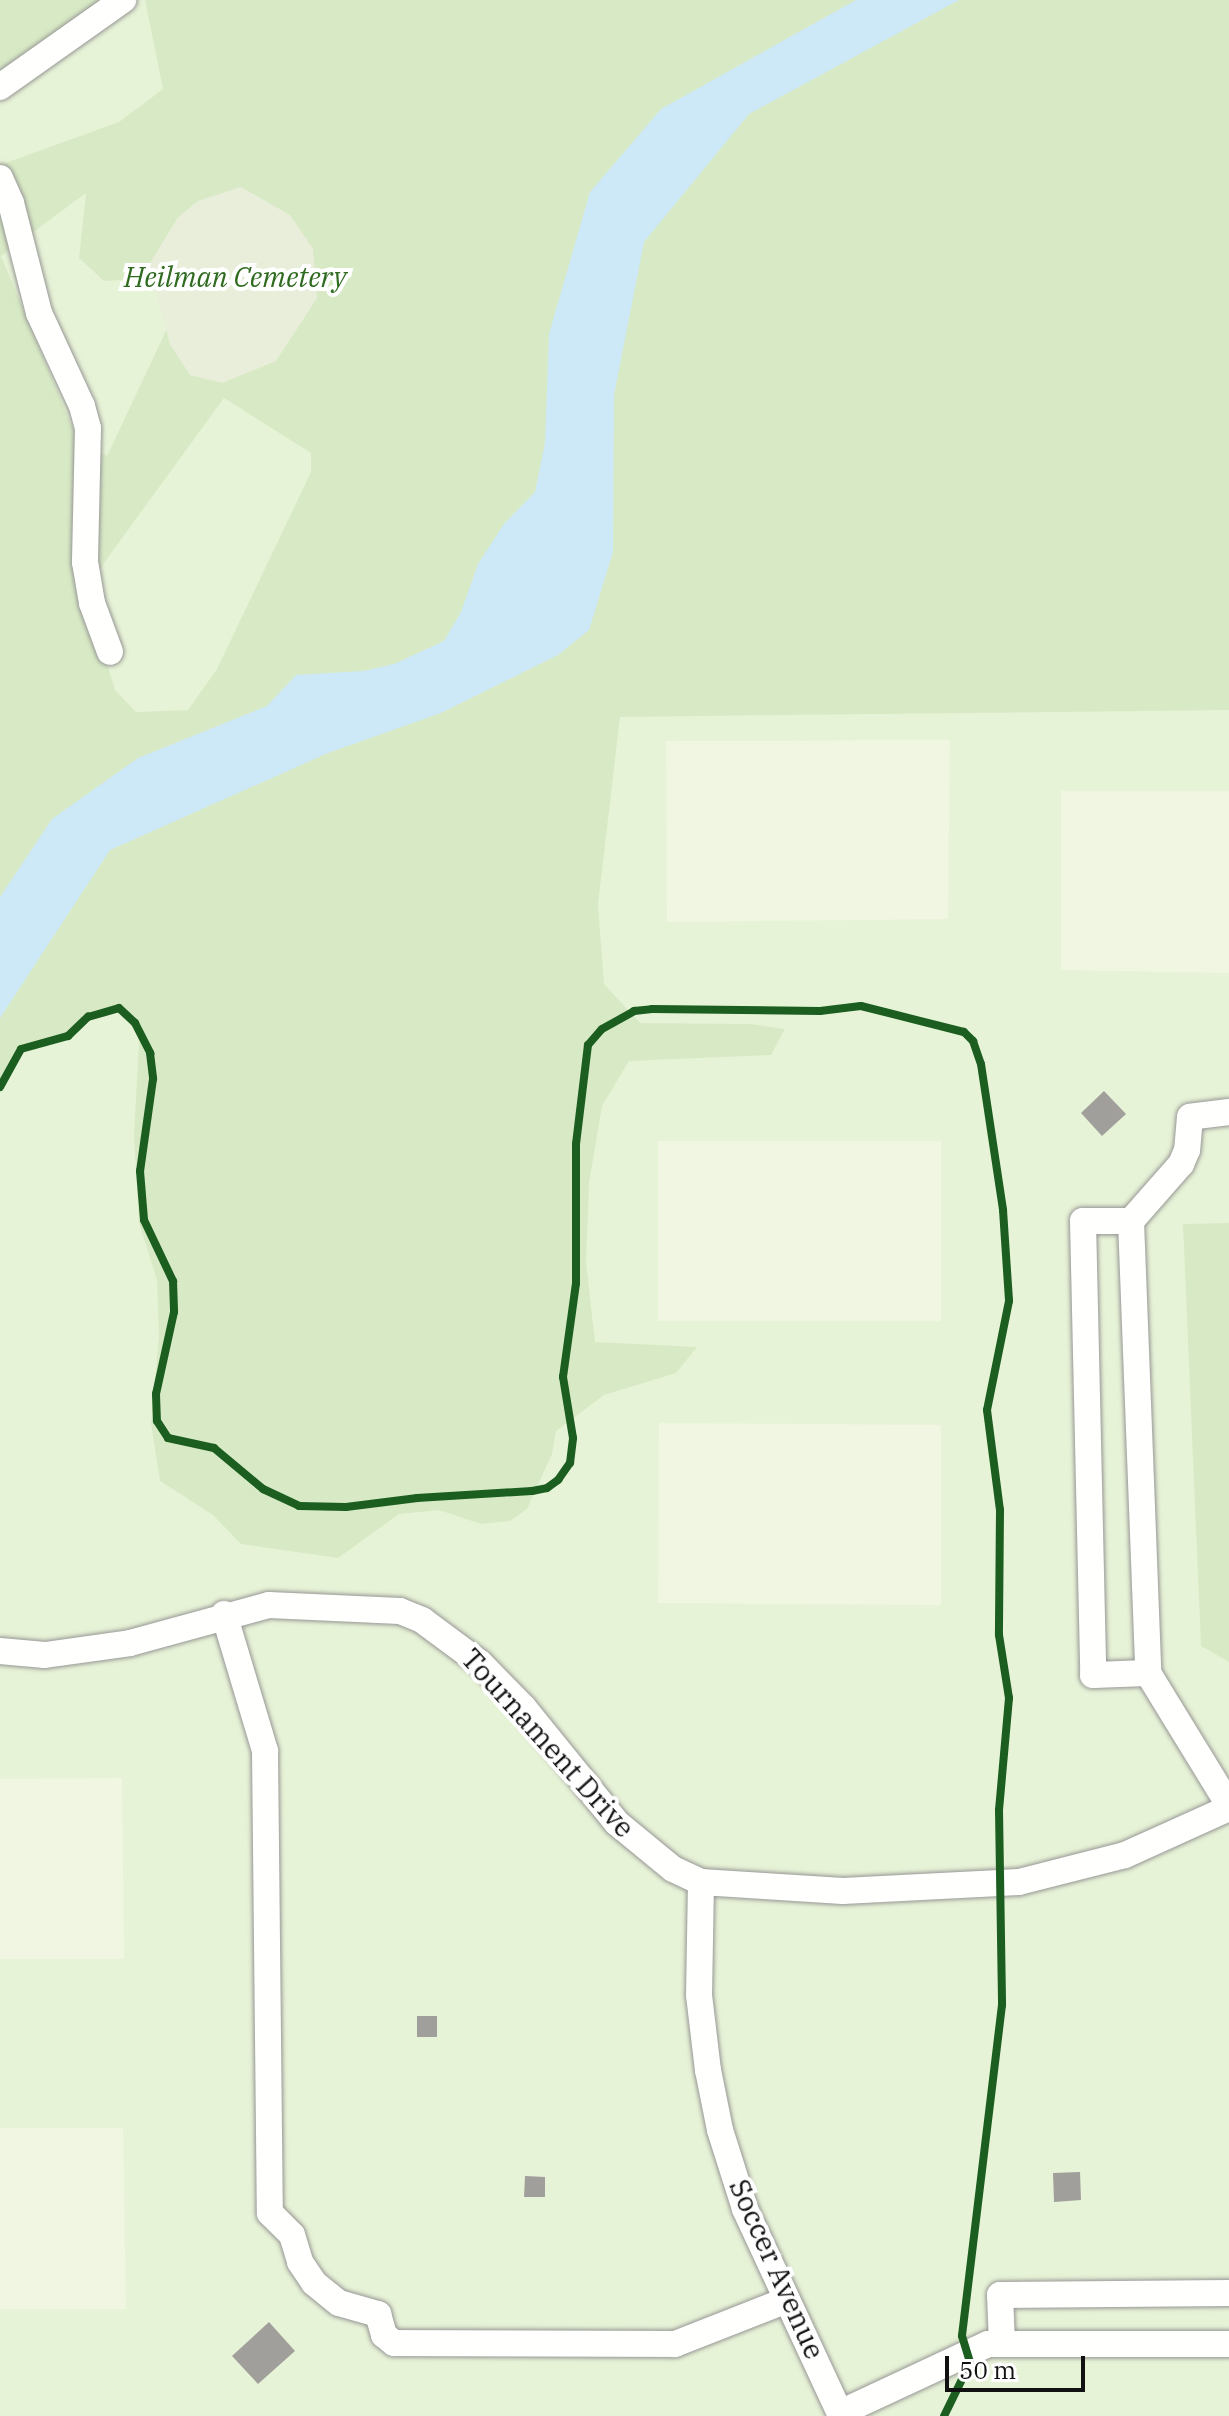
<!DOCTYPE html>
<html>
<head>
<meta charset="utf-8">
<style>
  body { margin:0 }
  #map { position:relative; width:1229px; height:2416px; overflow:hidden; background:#fdfcf7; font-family:"IBM Plex Serif",serif }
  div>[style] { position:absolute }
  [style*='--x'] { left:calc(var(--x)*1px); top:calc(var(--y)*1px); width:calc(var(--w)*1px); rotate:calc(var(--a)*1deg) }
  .green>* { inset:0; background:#e7f3d7 }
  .forest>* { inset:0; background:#d8eac5 }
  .cemetery>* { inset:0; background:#e9eedb }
  .pitch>* { inset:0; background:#f0f6e1 }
  .water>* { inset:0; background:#cde8f7 }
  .building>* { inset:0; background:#a19f9c }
  .roads { filter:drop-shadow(0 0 2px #979795) drop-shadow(0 0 2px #979795) }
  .minor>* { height:26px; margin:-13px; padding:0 13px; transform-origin:13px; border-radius:13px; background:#fffffe }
  .cycleway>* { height:8px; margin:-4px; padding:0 4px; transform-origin:4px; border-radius:4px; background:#1b5e20 }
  span { translate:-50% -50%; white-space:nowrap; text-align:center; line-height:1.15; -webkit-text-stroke:8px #fff; paint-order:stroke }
  .park-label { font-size:28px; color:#2f6b1f; font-style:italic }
  .street-label { font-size:28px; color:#111 }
  .scale { position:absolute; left:945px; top:2356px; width:140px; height:36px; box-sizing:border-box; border:4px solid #111; border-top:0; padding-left:10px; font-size:24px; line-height:28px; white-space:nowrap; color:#111; -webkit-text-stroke:6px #fff; paint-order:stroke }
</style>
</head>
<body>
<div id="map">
  <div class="green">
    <i style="clip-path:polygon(0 0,1229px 0,1229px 2416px,0 2416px)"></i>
  </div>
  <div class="forest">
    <i style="clip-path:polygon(0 0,117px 0,0 83px)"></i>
    <i style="clip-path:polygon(evenodd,145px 0,1229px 0,1229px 710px,620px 717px,598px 905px,604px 984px,640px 1023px,750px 1024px,785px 1029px,771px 1055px,629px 1061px,602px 1106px,589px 1183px,586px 1262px,595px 1342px,697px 1347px,676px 1373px,604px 1395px,556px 1431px,552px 1454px,527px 1509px,510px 1521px,481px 1524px,439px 1510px,399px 1514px,338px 1558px,241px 1544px,213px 1515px,160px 1481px,151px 1423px,159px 1337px,157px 1280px,139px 1223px,134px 1136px,139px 1042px,135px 1023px,119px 1008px,88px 1017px,68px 1036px,21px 1049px,0 1087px,0 165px,119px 122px,163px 89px,145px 0,86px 193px,79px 258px,104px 281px,184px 276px,181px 299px,107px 456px,79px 444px,1px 256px,86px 193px,145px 0,224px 398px,311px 453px,311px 472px,217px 669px,188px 710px,136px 712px,115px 690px,85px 589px,224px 398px)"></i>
    <i style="clip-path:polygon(1229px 1223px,1229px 1662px,1201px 1646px,1183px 1224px)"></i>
  </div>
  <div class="cemetery">
    <i style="clip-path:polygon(241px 187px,290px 215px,313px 249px,317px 298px,276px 361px,222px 383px,190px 375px,170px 344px,149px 265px,178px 217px,198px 201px)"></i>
  </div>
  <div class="pitch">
    <i style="clip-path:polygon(950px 740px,948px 919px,667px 922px,666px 741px)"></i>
    <i style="clip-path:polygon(1061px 791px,1229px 791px,1229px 973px,1061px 970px)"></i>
    <i style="clip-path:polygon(658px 1141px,941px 1141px,941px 1321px,658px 1321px)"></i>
    <i style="clip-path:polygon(659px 1423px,941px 1425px,941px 1605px,658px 1603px)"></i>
    <i style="clip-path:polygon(122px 1778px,124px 1959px,0 1959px,0 1779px)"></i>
    <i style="clip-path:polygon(0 2128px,123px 2128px,126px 2309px,0 2309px)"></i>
  </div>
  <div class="water">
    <i style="clip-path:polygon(856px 0,959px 0,749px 114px,644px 242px,614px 395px,613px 552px,589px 630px,558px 655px,441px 713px,328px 753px,110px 850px,0 1018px,0 897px,52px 819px,138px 758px,267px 706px,296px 675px,363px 671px,394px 664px,444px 641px,461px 612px,478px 564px,504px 524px,535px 492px,545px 443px,549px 334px,590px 192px,661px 109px)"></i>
  </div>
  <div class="building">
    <i style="clip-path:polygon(1104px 1091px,1126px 1114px,1102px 1136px,1081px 1113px)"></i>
    <i style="clip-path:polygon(417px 2016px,437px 2016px,437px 2037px,417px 2037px)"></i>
    <i style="clip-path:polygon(1080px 2172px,1081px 2200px,1054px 2202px,1053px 2173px)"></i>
    <i style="clip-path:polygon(525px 2176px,545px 2177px,545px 2197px,524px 2197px)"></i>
    <i style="clip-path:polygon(269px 2322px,295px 2351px,258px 2384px,232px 2356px)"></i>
  </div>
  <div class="roads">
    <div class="minor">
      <i style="--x:0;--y:87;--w:151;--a:-35.3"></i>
      <i style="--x:0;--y:178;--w:27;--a:66"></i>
      <i style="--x:11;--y:203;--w:114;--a:75.7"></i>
      <i style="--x:39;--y:313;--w:102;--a:65.2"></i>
      <i style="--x:82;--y:406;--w:23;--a:75"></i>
      <i style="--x:88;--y:428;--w:134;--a:91.3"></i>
      <i style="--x:85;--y:562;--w:42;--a:80.3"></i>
      <i style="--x:92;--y:603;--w:52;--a:69.8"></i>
      <i style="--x:1229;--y:1112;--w:39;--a:173"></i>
      <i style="--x:1190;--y:1117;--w:33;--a:95"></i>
      <i style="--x:1187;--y:1150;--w:15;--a:113"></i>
      <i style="--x:1181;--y:1164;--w:76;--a:131.3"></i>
      <i style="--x:1131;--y:1221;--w:452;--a:87.8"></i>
      <i style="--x:1148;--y:1673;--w:155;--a:58.5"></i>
      <i style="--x:1131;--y:1221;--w:48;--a:180"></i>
      <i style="--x:1083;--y:1221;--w:454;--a:88.7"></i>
      <i style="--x:1093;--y:1675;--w:55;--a:-2.1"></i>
      <i style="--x:224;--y:1614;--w:143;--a:73.3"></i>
      <i style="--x:265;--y:1751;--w:462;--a:89.4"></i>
      <i style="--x:270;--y:2213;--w:31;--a:45"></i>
      <i style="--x:292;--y:2235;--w:28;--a:73"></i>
      <i style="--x:300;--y:2262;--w:25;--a:56"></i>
      <i style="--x:314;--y:2283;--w:32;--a:39"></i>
      <i style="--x:339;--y:2303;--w:41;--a:15.8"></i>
      <i style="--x:378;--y:2314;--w:22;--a:74"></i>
      <i style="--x:384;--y:2335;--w:13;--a:39"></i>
      <i style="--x:394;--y:2343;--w:281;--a:0.2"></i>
      <i style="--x:675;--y:2344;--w:120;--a:-21.4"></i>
      <i style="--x:0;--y:1651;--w:45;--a:5.1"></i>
      <i style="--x:45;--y:1655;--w:86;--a:-8"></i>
      <i style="--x:130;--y:1643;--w:144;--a:-15.3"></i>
      <i style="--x:269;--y:1605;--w:131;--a:2.6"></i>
      <i style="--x:400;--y:1611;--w:24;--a:22"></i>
      <i style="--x:422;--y:1620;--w:72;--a:36.6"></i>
      <i style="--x:480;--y:1663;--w:62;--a:45.7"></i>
      <i style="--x:523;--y:1707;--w:149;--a:51"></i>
      <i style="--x:617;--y:1823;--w:72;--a:39.4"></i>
      <i style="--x:673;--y:1869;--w:31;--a:25"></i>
      <i style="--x:701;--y:1882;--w:142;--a:3.6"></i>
      <i style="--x:843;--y:1891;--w:176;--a:-2.9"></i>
      <i style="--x:1019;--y:1882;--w:109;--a:-14.3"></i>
      <i style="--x:1125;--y:1855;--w:114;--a:-24.3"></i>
      <i style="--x:701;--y:1882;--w:113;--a:91"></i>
      <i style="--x:699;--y:1995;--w:76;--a:83.2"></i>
      <i style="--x:708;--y:2070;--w:61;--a:78.7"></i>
      <i style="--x:720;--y:2130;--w:83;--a:72.4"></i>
      <i style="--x:745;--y:2209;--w:228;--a:65.1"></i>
      <i style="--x:1002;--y:2343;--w:48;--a:-92.4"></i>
      <i style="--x:1000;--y:2295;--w:229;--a:-0.5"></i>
      <i style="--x:840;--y:2413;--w:163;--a:-25"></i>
      <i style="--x:988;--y:2344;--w:241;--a:0"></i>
    </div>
  </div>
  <div class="cycleway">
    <i style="--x:0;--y:1087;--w:43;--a:-61.1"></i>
    <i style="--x:21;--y:1049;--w:49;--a:-15.5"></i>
    <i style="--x:68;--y:1036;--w:28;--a:-44"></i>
    <i style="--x:88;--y:1017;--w:32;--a:-16"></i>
    <i style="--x:119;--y:1008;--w:22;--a:43"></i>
    <i style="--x:135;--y:1023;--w:34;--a:63"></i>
    <i style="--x:150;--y:1053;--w:26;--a:83"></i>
    <i style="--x:153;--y:1079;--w:93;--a:98"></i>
    <i style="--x:140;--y:1171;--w:49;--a:85.3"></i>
    <i style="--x:144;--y:1220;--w:68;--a:64.6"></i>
    <i style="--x:173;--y:1281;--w:31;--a:88"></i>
    <i style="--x:174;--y:1312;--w:84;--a:102.4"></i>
    <i style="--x:156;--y:1394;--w:27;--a:88"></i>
    <i style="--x:157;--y:1421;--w:20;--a:57"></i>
    <i style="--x:168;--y:1438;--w:47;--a:12.3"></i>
    <i style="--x:214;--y:1448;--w:64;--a:39.9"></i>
    <i style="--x:263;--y:1489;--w:40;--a:25"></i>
    <i style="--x:299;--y:1506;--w:47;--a:1.2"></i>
    <i style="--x:346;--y:1507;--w:72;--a:-7.2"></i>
    <i style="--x:417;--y:1498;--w:115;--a:-3.5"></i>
    <i style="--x:532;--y:1491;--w:15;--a:-11"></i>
    <i style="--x:547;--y:1488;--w:14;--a:-36"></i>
    <i style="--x:558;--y:1480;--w:21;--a:-55"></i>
    <i style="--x:570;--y:1463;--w:25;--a:-83"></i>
    <i style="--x:573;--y:1438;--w:62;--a:-99.3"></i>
    <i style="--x:563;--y:1377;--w:95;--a:-82.1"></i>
    <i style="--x:576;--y:1283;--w:139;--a:-90"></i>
    <i style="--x:576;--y:1144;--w:100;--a:-83.1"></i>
    <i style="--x:588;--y:1045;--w:21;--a:-49"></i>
    <i style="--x:602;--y:1029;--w:37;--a:-29"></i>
    <i style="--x:634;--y:1011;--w:18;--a:-6"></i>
    <i style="--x:652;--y:1009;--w:168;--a:0.7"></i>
    <i style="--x:820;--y:1011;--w:41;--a:-7"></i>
    <i style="--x:861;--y:1006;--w:106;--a:14.2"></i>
    <i style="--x:964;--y:1032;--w:13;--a:45"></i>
    <i style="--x:973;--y:1041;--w:24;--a:71"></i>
    <i style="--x:981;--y:1064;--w:148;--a:81.4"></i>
    <i style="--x:1003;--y:1210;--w:91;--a:86.2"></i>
    <i style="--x:1009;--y:1301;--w:111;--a:101.4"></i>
    <i style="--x:987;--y:1410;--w:101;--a:82.6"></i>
    <i style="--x:1000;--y:1510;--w:125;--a:90.5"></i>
    <i style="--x:999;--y:1635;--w:64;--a:81"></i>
    <i style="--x:1009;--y:1698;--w:112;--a:95.1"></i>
    <i style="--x:999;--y:1810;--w:195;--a:89.1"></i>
    <i style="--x:1002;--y:2005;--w:333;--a:96.9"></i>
    <i style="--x:962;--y:2336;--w:28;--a:73"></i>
    <i style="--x:970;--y:2363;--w:59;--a:116.1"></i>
  </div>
  <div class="park-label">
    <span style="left:235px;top:277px">Heilman Cemetery</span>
  </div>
  <div class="street-label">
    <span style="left:548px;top:1743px;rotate:48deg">Tournament Drive</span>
    <span style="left:777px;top:2269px;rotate:66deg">Soccer Avenue</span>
  </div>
  <div class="scale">50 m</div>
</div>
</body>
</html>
